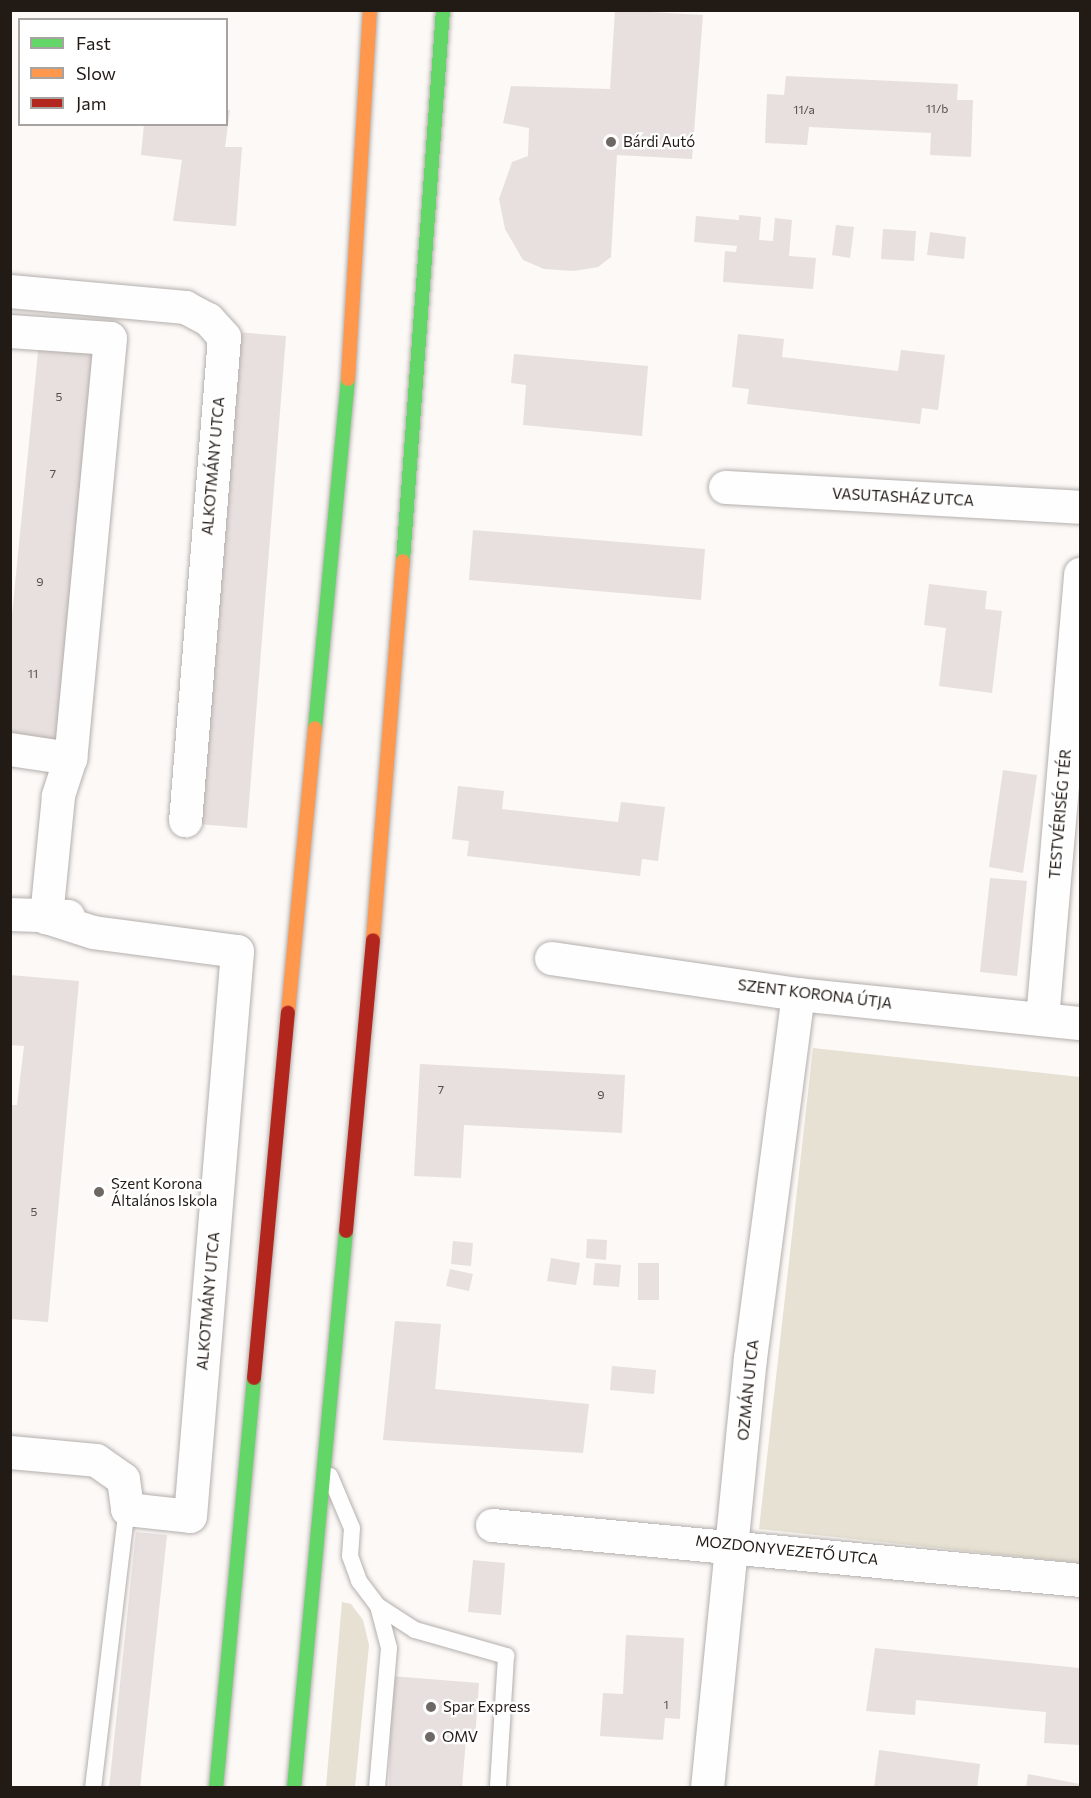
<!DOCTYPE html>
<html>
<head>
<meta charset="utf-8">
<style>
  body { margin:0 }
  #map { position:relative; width:1091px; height:1798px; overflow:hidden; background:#fcf9f7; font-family:Commissioner,sans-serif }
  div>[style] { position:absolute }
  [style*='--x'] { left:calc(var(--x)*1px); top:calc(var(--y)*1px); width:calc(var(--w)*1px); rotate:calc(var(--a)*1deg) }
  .green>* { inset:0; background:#e6e1d2 }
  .building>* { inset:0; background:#e7e0de }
  .roads { filter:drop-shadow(0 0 2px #b4afac) drop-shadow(0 0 2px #b4afac) }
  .lane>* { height:16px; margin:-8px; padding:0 8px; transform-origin:8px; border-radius:8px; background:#fffefe }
  .street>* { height:33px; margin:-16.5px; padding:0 16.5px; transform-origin:16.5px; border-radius:16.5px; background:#fffefe }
  .fast>* { height:14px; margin:-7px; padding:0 7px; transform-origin:7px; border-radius:7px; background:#63d668 }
  .slow>* { height:14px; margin:-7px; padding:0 7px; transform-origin:7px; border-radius:7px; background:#ff974d }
  .jam>* { height:14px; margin:-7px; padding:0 7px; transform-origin:7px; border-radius:7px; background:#b3261e }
  .dots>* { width:16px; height:16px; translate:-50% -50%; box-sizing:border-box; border:3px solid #fff; border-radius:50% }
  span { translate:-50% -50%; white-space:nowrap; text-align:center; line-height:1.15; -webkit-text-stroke:4.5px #fff; paint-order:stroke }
  .number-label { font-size:12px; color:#534c47 }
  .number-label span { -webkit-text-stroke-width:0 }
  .poi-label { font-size:15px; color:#221a15 }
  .left { translate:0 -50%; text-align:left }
  .street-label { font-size:15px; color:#221a15 }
  .frame { position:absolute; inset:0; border:12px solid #221a15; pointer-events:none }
  .legend { position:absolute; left:18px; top:18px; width:210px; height:108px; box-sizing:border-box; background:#fff; border:2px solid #a7a3a1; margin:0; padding:8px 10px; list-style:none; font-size:18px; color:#221a15 }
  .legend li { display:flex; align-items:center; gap:12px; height:30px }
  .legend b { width:30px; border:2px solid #a7a3a1 }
</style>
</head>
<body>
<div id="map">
  <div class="green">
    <i style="clip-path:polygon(813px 1048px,1080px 1077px,1080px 1563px,759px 1529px)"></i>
    <i style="clip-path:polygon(342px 1602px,351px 1604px,363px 1620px,369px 1645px,355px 1787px,326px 1787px)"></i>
  </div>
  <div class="building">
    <i style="clip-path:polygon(615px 10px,703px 15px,692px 159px,617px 155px,611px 257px,598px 267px,574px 271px,544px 269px,523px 260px,505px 229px,499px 199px,512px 162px,528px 156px,529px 128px,503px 123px,511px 86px,610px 89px)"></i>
    <i style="clip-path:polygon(786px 76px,958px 84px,957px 100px,973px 100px,971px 157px,930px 155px,931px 133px,809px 127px,807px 145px,765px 143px,767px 94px,784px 95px)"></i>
    <i style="clip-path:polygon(226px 110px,230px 110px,225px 147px,242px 147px,236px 226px,173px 221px,182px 160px,141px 155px,144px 124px,226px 124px)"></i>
    <i style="clip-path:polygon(739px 215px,761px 217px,759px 240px,773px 241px,775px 218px,792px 220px,789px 256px,816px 258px,813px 289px,723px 282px,725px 251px,736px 252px,737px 246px,694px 242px,696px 216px,739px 220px)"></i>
    <i style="clip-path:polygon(836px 225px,854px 227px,850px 258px,832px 255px)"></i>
    <i style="clip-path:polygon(883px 229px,916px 231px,914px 261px,881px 259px)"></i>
    <i style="clip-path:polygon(930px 232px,966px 237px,964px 259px,927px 255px)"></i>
    <i style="clip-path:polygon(237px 332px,286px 336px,247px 828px,198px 824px)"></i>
    <i style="clip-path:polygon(738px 334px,784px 339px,782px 357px,898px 371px,901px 350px,945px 355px,938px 410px,922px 408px,920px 424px,747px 404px,749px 389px,732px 387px)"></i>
    <i style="clip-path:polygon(39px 342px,102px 348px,63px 747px,10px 742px,10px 635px)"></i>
    <i style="clip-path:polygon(514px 354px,648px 366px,642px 436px,523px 425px,526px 385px,511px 383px)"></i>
    <i style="clip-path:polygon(473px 530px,705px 549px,701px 600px,469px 580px)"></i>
    <i style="clip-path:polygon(929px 584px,987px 591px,985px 609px,1002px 611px,992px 693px,939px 686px,946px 628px,924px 625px)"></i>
    <i style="clip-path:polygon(1003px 770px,1037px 775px,1023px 873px,989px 867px)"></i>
    <i style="clip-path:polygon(458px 786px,504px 791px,502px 809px,618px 822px,621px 802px,665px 807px,658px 861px,642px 859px,640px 876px,467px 856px,469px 841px,452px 839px)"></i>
    <i style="clip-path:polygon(990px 878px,1027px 881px,1017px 976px,980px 972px)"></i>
    <i style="clip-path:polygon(10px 975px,79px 981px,48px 1322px,10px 1319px,10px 1105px,17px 1105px,24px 1046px,10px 1045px)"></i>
    <i style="clip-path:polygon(420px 1064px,625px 1075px,622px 1133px,464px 1125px,461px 1178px,414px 1176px)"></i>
    <i style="clip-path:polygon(587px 1239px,607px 1240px,606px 1260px,586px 1258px)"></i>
    <i style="clip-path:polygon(453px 1241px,473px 1243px,471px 1266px,451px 1264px)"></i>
    <i style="clip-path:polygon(551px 1258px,580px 1263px,576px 1285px,547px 1281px)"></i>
    <i style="clip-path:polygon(595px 1263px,621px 1265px,619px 1287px,593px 1285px)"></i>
    <i style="clip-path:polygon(638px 1263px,659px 1263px,659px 1300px,638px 1300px)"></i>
    <i style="clip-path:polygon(450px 1269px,473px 1274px,469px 1291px,446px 1286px)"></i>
    <i style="clip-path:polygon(395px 1321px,441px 1324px,435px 1389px,589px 1404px,583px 1453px,383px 1440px)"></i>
    <i style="clip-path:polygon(612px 1366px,656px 1370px,654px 1394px,610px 1390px)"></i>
    <i style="clip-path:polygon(136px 1532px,167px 1535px,140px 1788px,109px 1788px)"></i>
    <i style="clip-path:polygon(473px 1560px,505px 1563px,501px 1615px,468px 1612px)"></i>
    <i style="clip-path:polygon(626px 1635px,684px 1638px,680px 1719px,665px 1718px,663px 1740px,600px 1736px,603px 1693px,623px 1694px)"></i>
    <i style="clip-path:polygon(875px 1648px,1080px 1668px,1080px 1745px,1044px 1743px,1046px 1712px,916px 1700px,915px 1715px,866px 1711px)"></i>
    <i style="clip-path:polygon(391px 1676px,479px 1683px,475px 1740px,466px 1739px,462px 1788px,389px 1788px)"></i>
    <i style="clip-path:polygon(879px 1750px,980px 1764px,977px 1788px,874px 1788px)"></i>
    <i style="clip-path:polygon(1028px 1774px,1080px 1784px,1080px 1788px,1026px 1788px)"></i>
  </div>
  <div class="roads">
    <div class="lane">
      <i style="--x:330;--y:1476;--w:56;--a:67.1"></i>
      <i style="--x:352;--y:1528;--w:28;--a:94"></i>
      <i style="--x:350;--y:1556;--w:27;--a:70"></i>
      <i style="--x:359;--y:1581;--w:31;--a:53"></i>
      <i style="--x:378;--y:1606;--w:43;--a:75.3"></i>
      <i style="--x:389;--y:1648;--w:141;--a:94.9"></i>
      <i style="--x:378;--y:1606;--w:44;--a:33"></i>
      <i style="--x:415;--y:1630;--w:95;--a:15.9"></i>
      <i style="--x:506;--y:1656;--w:132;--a:93.5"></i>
      <i style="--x:93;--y:1788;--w:281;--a:-83.1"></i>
    </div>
    <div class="street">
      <i style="--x:10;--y:291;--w:176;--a:5.2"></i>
      <i style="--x:185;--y:307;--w:26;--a:28"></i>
      <i style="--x:208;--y:319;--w:24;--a:48"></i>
      <i style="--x:224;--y:337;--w:485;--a:94.6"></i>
      <i style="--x:10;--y:331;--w:100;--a:4"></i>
      <i style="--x:110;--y:338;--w:422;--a:95.4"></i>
      <i style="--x:70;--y:758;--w:40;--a:108"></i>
      <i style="--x:58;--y:796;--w:122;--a:95.7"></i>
      <i style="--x:725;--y:487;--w:356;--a:3.2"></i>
      <i style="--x:10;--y:749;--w:61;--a:8.5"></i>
      <i style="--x:10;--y:914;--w:58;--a:2"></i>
      <i style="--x:551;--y:958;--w:250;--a:8.3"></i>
      <i style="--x:798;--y:994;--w:283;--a:5.9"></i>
      <i style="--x:1042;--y:1019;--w:447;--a:-85.1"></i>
      <i style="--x:10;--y:1452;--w:86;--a:5.3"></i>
      <i style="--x:96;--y:1460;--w:33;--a:35"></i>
      <i style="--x:123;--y:1479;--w:30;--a:82"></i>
      <i style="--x:127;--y:1509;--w:63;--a:6.3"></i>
      <i style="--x:190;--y:1516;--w:567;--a:-85.24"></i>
      <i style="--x:237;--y:951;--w:145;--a:-172.5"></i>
      <i style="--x:93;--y:932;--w:49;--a:-162.3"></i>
      <i style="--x:492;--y:1525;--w:591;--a:5.34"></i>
      <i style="--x:707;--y:1788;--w:432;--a:-84.3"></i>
      <i style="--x:750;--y:1358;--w:367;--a:-82.5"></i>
    </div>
    <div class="fast">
      <i style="--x:403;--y:561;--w:552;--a:-85.85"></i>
      <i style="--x:315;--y:728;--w:351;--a:-84.6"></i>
      <i style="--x:216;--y:1788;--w:412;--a:-84.7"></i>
      <i style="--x:294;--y:1788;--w:559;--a:-84.67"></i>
    </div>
    <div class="slow">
      <i style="--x:348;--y:379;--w:370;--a:-86.6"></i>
      <i style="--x:373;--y:940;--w:380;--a:-85.5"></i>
      <i style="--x:288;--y:1013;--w:286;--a:-84.6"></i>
    </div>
    <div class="jam">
      <i style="--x:346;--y:1231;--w:292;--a:-84.7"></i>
      <i style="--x:254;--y:1378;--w:367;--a:-84.7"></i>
    </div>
  </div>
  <div class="dots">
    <i style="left:611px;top:142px;background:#6e6864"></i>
    <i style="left:99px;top:1192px;background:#6e6864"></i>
    <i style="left:431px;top:1707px;background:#6e6864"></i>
    <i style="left:430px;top:1737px;background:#6e6864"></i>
  </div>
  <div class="number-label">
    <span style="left:937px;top:109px">11/b</span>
    <span style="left:804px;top:110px">11/a</span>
    <span style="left:59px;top:397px">5</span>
    <span style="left:53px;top:474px">7</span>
    <span style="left:40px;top:582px">9</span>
    <span style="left:33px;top:674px">11</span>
    <span style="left:441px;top:1090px">7</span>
    <span style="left:601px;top:1095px">9</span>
    <span style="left:34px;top:1212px">5</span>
    <span style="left:666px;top:1705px">1</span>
  </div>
  <div class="poi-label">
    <span class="left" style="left:623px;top:142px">Bárdi Autó</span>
    <span class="left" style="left:111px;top:1192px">Szent Korona<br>Általános Iskola</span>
    <span class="left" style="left:443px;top:1707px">Spar Express</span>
    <span class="left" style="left:442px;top:1737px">OMV</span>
  </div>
  <div class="street-label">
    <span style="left:213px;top:466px;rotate:-85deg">ALKOTMÁNY UTCA</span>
    <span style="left:903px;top:497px;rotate:3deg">VASUTASHÁZ UTCA</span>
    <span style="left:1060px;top:814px;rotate:-85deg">TESTVÉRISÉG TÉR</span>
    <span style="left:815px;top:994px;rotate:7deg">SZENT KORONA ÚTJA</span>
    <span style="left:208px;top:1301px;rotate:-85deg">ALKOTMÁNY UTCA</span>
    <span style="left:748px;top:1390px;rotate:-84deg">OZMÁN UTCA</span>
    <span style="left:787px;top:1550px;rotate:6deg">MOZDONYVEZETŐ UTCA</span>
  </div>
  <div class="frame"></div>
  <ul class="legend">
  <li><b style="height:8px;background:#63d668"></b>Fast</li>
  <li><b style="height:8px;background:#ff974d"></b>Slow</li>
  <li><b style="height:8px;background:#b3261e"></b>Jam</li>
  </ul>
</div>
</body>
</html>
